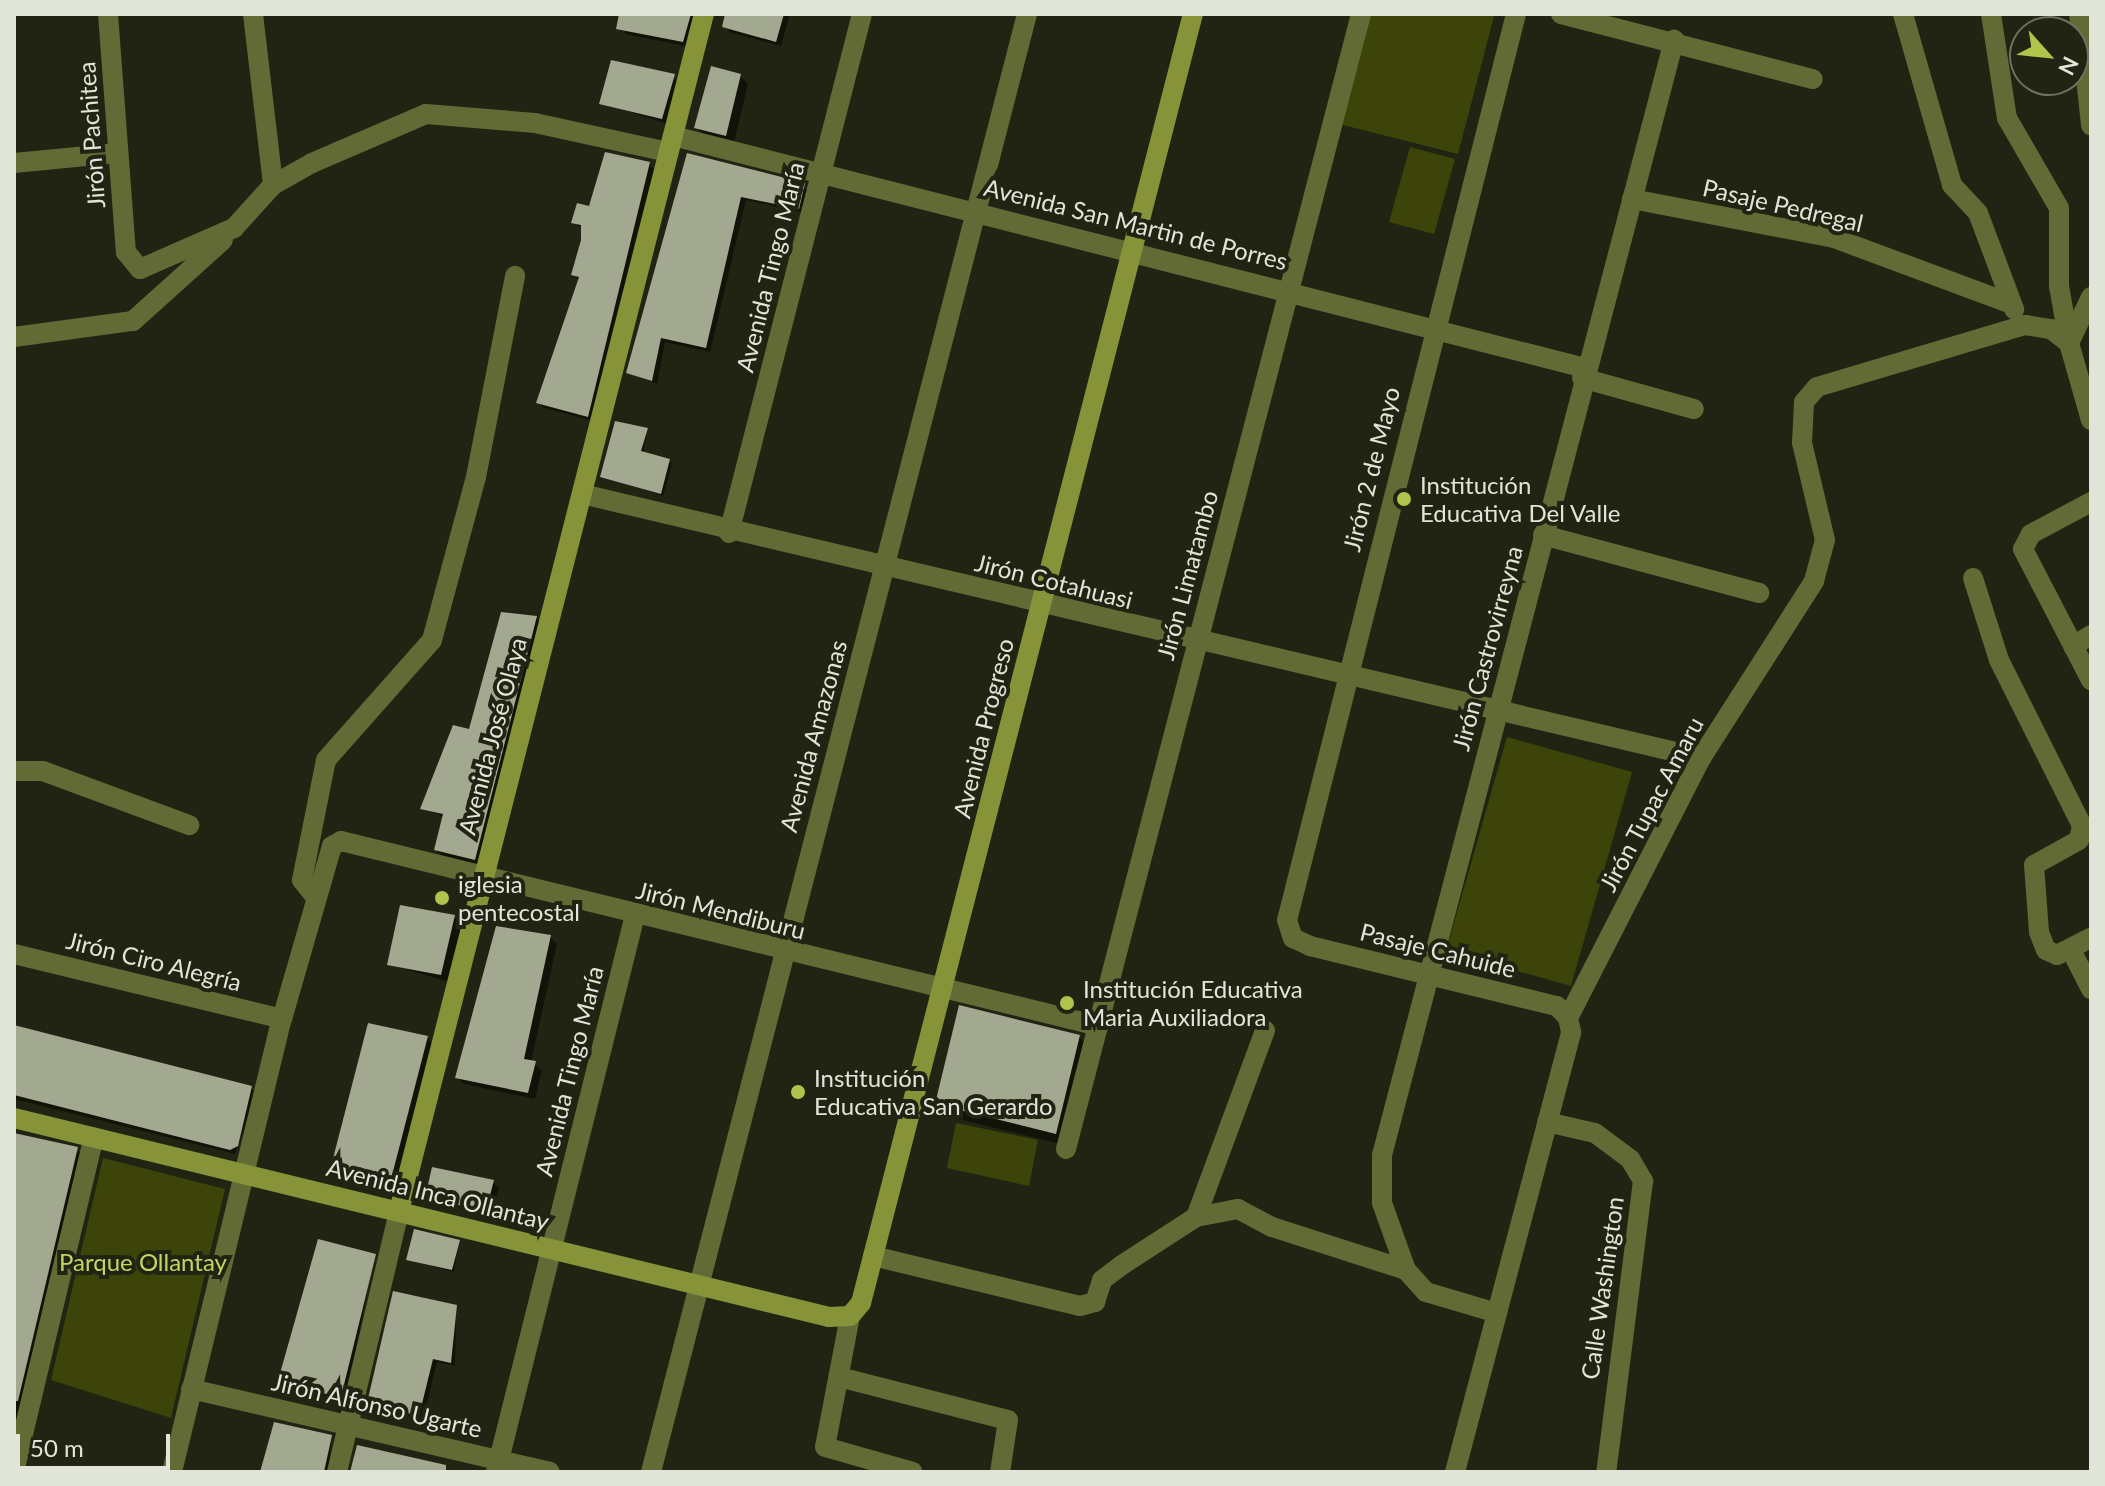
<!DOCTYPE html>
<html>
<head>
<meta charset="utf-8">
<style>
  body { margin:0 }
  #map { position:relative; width:2105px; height:1486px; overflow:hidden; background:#212412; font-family:Lato,sans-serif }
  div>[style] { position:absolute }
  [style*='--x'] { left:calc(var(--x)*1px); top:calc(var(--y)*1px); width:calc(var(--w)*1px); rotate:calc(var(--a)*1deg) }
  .green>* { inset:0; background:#3d4409 }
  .shadow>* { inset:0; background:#0007 }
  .building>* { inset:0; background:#a3a891 }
  .street>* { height:20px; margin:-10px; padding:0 10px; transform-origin:10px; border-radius:10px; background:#626a35 }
  .secondary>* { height:20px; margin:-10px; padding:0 10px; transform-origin:10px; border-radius:10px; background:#879339 }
  .dots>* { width:22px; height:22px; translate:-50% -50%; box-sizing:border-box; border:4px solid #212412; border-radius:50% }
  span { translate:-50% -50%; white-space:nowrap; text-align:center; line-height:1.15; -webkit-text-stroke:8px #212412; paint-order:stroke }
  .street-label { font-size:24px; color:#e1e4d8 }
  .poi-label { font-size:24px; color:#e1e4d8 }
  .left { translate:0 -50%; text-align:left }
  .park-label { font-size:24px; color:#c4d562 }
  .frame { position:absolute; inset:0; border:16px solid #e1e4d8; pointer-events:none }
  .north { position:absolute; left:2009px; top:16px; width:80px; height:80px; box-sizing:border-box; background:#212412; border:2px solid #6e7161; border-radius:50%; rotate:117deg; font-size:22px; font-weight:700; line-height:32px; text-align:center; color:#e1e4d8 }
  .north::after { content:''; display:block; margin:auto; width:28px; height:36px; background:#b2c34c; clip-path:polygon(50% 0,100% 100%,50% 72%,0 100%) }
  .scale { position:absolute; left:16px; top:1434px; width:154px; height:36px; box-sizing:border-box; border:4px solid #e1e4d8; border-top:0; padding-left:10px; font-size:24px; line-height:28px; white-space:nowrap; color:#e1e4d8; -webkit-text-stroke:6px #212412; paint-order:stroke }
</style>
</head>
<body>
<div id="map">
  <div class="green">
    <i style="clip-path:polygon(1363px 14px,1494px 16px,1458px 154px,1335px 123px)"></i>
    <i style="clip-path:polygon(1410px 147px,1455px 159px,1434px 234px,1389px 222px)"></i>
    <i style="clip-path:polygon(1507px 737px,1632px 772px,1571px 986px,1446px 951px)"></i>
    <i style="clip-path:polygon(956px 1123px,1038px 1140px,1029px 1186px,947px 1168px)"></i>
    <i style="clip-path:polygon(103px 1158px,225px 1189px,171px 1418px,51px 1380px)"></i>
  </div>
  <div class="shadow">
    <i style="clip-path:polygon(622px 14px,700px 14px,690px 47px,625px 34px)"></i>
    <i style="clip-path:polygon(727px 14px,790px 14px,781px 46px,729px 32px)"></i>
    <i style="clip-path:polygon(740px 76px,748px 84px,734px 143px,704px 135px,696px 127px)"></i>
    <i style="clip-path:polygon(674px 78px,680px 85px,668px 124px,601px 103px)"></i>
    <i style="clip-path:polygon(688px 155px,809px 190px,803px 212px,746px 200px,710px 352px,665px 342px,657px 384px,628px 372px)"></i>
    <i style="clip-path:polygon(649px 164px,655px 170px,593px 421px,544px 408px,539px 403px,580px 281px,574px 274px,583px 229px,574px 222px)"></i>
    <i style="clip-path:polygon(647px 430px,643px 454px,672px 463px,663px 496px,602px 476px)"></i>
    <i style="clip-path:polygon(536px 618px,542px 624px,480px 865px,442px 856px,436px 850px,444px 817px,422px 808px)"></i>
    <i style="clip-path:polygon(454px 917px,462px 925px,449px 982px,389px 964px)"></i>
    <i style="clip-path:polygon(550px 937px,557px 944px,531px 1062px,542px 1070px,535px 1099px,464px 1084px,457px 1077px)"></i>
    <i style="clip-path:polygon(14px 1025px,251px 1088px,256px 1093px,235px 1154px,14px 1099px)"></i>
    <i style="clip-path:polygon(1079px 1037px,1093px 1050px,1069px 1146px,950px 1117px,937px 1104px)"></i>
    <i style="clip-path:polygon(427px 1038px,433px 1044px,395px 1192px,338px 1179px,331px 1173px)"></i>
    <i style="clip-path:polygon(14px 1136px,82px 1153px,14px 1446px)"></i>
    <i style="clip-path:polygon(493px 1182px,499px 1188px,492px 1216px,427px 1197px)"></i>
    <i style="clip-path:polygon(459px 1242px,454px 1272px,408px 1260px)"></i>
    <i style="clip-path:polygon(374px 1255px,346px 1401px,284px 1387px,279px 1383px)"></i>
    <i style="clip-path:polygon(456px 1307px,455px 1366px,437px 1362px,423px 1420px,374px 1407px,369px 1402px)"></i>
    <i style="clip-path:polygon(331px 1437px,329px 1472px,262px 1472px)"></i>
  </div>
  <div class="building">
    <i style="clip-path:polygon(619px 14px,691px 14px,683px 42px,616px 29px)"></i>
    <i style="clip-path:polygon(725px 14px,784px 14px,776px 42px,722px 27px)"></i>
    <i style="clip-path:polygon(611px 60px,675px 74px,662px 119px,599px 104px)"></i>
    <i style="clip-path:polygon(711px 66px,741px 74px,726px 136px,694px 128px)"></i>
    <i style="clip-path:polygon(605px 152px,650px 162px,588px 417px,536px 403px,579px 277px,571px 275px,581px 240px,581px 225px,571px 223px,577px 203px,589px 206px)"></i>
    <i style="clip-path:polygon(687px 153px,805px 183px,799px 209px,741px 197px,706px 348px,661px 338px,652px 381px,626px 373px)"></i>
    <i style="clip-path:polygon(615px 421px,648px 428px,641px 451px,670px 459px,661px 494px,600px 477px)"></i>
    <i style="clip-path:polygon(501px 612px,537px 616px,475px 860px,434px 850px,443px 814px,420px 809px,453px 725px,469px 729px)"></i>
    <i style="clip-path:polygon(400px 905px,455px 915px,441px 975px,387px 965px)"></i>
    <i style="clip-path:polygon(496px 926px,551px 935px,524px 1059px,536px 1061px,528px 1093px,455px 1078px)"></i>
    <i style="clip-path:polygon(959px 1005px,1080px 1035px,1056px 1134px,935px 1104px)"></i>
    <i style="clip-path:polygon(368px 1023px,428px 1036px,389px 1187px,329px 1174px)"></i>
    <i style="clip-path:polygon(14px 1025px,252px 1086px,238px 1146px,230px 1150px,14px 1095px)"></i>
    <i style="clip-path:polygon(14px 1133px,78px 1147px,18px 1401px,14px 1401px)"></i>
    <i style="clip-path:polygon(432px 1167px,494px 1180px,486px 1211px,425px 1198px)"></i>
    <i style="clip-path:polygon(414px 1229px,460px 1240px,452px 1270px,406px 1260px)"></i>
    <i style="clip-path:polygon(318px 1239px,376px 1254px,341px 1397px,277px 1384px)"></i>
    <i style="clip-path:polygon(393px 1291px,457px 1305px,451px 1363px,433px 1359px,419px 1416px,367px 1403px)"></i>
    <i style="clip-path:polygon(274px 1422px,332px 1435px,324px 1472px,260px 1472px)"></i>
    <i style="clip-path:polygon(357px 1445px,446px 1465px,446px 1472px,350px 1472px)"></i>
  </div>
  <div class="street">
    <i style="--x:108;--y:14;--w:239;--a:85.7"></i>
    <i style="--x:126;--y:252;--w:22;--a:51"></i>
    <i style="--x:140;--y:269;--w:103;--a:-23.6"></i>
    <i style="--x:234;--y:228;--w:58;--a:-47.8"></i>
    <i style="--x:273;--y:185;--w:45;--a:-29.4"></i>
    <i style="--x:312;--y:163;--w:124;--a:-23.3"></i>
    <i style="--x:426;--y:114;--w:109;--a:4.7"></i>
    <i style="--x:535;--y:123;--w:136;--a:12.3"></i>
    <i style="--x:253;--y:14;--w:172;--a:83.3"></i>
    <i style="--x:1516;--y:14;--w:934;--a:104.18"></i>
    <i style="--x:1287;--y:920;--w:19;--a:72"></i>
    <i style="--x:1293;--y:938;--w:19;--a:25"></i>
    <i style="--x:1310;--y:946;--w:254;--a:13.7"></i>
    <i style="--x:1557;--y:1006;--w:16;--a:47"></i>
    <i style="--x:1561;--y:14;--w:260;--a:14.5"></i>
    <i style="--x:1903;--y:14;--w:178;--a:74"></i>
    <i style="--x:1952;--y:185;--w:38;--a:47"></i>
    <i style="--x:1978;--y:213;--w:103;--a:69.4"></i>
    <i style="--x:1991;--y:14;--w:105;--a:81.3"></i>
    <i style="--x:2007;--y:118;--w:104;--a:60"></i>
    <i style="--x:2059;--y:208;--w:78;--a:90"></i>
    <i style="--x:2059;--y:286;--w:58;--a:80"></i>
    <i style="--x:2079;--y:14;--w:112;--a:83.8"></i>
    <i style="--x:673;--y:136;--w:941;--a:14.27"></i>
    <i style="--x:14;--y:163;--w:103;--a:-5.5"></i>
    <i style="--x:1632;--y:199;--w:206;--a:10.9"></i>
    <i style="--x:1834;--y:238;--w:187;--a:20.4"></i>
    <i style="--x:14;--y:337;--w:120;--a:-7.7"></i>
    <i style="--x:133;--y:321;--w:121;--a:-42"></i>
    <i style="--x:2069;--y:343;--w:51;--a:-64.4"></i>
    <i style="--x:1582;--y:378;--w:116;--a:15.5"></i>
    <i style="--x:582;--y:494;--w:1150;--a:13.27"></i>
    <i style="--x:2091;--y:502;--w:68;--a:151.9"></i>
    <i style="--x:2031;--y:534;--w:17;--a:118"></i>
    <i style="--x:2023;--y:549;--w:148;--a:62.6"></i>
    <i style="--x:729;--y:533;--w:536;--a:-75.63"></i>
    <i style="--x:1543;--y:535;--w:224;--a:15"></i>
    <i style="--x:1973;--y:578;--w:86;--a:72.4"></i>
    <i style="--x:1999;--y:660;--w:186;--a:63.4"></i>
    <i style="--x:2082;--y:826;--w:14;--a:102"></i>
    <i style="--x:2079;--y:840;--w:51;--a:150.9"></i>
    <i style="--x:2034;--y:865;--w:67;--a:85.7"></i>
    <i style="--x:2039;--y:932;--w:19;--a:69"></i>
    <i style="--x:2046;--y:950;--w:12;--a:24"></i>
    <i style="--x:2057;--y:955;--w:38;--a:-27"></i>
    <i style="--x:2073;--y:646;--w:21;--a:-31"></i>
    <i style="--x:14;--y:771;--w:29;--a:0"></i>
    <i style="--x:43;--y:771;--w:156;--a:20.3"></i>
    <i style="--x:314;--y:895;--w:19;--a:-129"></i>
    <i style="--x:302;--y:880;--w:122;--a:-78.7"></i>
    <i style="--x:326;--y:760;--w:160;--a:-48.5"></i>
    <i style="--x:432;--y:640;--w:169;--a:-74.9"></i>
    <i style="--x:476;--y:477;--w:205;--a:-79"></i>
    <i style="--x:2071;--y:950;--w:44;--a:62.9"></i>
    <i style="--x:14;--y:954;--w:276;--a:13.6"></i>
    <i style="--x:1547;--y:1122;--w:49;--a:12.9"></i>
    <i style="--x:1595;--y:1133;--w:44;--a:36.6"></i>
    <i style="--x:1630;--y:1159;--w:26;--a:59"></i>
    <i style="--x:1643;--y:1181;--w:293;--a:97.2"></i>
    <i style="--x:1066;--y:1149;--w:1173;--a:-75.43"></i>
    <i style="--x:1196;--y:1217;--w:199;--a:-69.7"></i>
    <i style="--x:873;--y:1256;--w:213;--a:13.6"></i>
    <i style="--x:1080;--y:1306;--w:16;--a:-15"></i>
    <i style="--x:1095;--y:1302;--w:23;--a:-72"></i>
    <i style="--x:1102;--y:1280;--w:25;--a:-37"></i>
    <i style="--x:1122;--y:1265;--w:88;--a:-33"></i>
    <i style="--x:1196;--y:1217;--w:43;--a:-10.8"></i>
    <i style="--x:1238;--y:1209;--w:38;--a:28"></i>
    <i style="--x:1272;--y:1227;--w:141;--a:17.8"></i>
    <i style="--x:1406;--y:1270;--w:30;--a:48"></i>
    <i style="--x:1426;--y:1292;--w:74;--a:16.5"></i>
    <i style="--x:1406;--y:1270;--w:71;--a:-109.7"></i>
    <i style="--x:1382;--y:1203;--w:48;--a:-90"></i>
    <i style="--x:1382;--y:1155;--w:1153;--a:-75.32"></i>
    <i style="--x:850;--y:1316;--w:133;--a:100.8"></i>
    <i style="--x:825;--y:1447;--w:91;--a:15.9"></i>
    <i style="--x:839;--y:1377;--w:174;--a:14.3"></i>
    <i style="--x:1008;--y:1420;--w:53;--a:98.7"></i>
    <i style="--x:191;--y:1389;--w:368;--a:13"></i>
    <i style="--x:14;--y:1472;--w:344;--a:-76.6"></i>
    <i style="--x:172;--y:1472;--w:466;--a:-76.4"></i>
    <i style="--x:282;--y:1019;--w:180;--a:-73.9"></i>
    <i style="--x:332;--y:846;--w:10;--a:-29"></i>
    <i style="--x:341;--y:841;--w:780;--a:13.72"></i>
    <i style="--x:337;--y:1472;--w:268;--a:-76.6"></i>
    <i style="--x:496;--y:1472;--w:574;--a:-75.99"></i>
    <i style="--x:651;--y:1472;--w:1506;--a:-75.54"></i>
    <i style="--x:1455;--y:1472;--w:455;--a:-75.2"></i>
    <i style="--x:1571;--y:1032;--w:14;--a:-102"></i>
    <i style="--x:1568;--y:1018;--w:292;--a:-62.9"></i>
    <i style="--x:1701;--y:758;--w:210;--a:-57.4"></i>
    <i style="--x:1814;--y:581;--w:42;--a:-75"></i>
    <i style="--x:1825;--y:540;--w:100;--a:-103.3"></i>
    <i style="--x:1802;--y:443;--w:41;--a:-87.2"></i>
    <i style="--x:1804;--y:402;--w:20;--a:-49"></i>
    <i style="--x:1817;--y:387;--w:217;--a:-16.6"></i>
    <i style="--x:2025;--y:325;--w:26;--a:9"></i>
    <i style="--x:2051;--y:329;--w:23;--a:38"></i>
    <i style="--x:2069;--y:343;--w:80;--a:74.1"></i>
  </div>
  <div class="secondary">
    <i style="--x:14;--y:1118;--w:839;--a:13.72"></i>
    <i style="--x:829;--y:1317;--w:21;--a:-3"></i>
    <i style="--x:850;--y:1316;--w:17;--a:-50"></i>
    <i style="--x:861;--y:1303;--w:1331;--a:-75.56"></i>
    <i style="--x:399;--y:1211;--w:1235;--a:-75.71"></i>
  </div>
  <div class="dots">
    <i style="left:1404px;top:499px;background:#b2c34c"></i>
    <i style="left:442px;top:898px;background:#b2c34c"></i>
    <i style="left:1067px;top:1003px;background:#b2c34c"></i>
    <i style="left:798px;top:1092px;background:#b2c34c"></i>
  </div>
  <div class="street-label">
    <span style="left:91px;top:135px;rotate:-94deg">Jirón Pachitea</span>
    <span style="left:1783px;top:205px;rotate:13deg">Pasaje Pedregal</span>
    <span style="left:1136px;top:224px;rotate:14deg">Avenida San Martin de Porres</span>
    <span style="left:770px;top:267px;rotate:-76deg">Avenida Tingo María</span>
    <span style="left:1371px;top:469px;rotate:-76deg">Jirón 2 de Mayo</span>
    <span style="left:1187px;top:575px;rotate:-75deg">Jirón Limatambo</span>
    <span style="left:1054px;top:581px;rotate:14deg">Jirón Cotahuasi</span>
    <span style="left:1487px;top:648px;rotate:-75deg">Jirón Castrovirreyna</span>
    <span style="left:983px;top:728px;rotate:-76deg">Avenida Progreso</span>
    <span style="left:492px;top:736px;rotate:-75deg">Avenida José Olaya</span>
    <span style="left:813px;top:736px;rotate:-75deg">Avenida Amazonas</span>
    <span style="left:1651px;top:804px;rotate:-62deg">Jirón Tupac Amaru</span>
    <span style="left:721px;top:910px;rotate:14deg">Jirón Mendiburu</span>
    <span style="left:1438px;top:950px;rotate:14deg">Pasaje Cahuide</span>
    <span style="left:154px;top:961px;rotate:14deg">Jirón Ciro Alegría</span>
    <span style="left:569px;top:1071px;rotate:-76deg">Avenida Tingo María</span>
    <span style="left:438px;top:1194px;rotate:14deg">Avenida Inca Ollantay</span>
    <span style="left:1602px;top:1288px;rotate:-82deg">Calle Washington</span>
    <span style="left:377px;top:1405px;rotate:13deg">Jirón Alfonso Ugarte</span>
  </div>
  <div class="poi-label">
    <span class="left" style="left:1420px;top:499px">Institución<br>Educativa Del Valle</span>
    <span class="left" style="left:458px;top:898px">iglesia<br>pentecostal</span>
    <span class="left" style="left:1083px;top:1003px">Institución Educativa<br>Maria Auxiliadora</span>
    <span class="left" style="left:814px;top:1092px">Institución<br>Educativa San Gerardo</span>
  </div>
  <div class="park-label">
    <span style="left:143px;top:1262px">Parque Ollantay</span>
  </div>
  <div class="frame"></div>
  <div class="north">N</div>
  <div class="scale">50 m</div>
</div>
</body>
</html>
